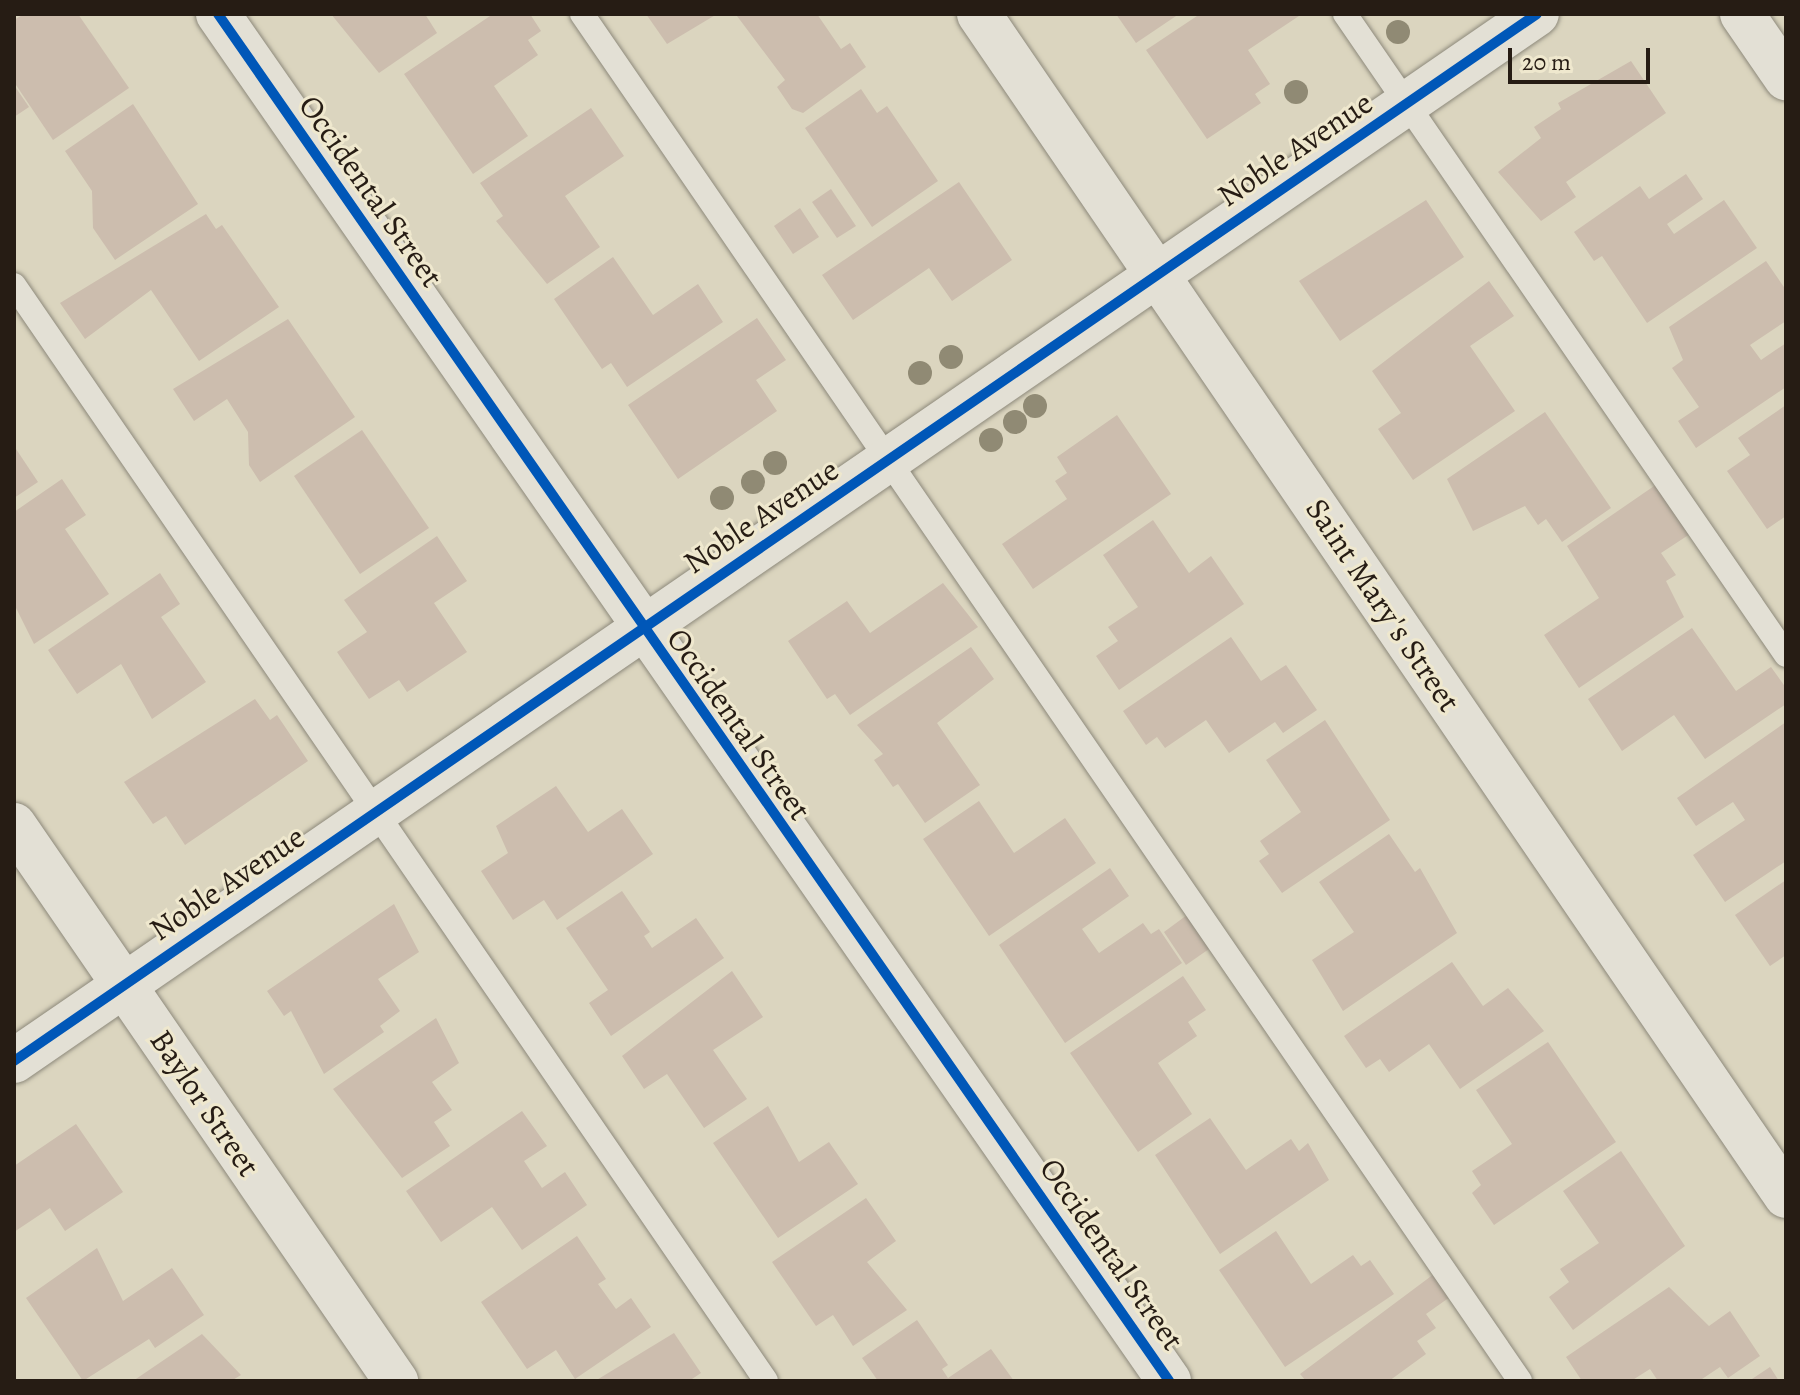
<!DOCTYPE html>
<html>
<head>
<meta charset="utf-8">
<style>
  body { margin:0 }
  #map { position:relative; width:1800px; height:1395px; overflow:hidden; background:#dbd5bf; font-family:Alegreya,serif }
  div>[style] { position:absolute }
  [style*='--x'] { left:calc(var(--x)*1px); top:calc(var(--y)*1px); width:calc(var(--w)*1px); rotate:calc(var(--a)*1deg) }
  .building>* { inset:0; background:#ccbdae }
  .roads { filter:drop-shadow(0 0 2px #8d897b) drop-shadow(0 0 2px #8d897b) }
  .service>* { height:24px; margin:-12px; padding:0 12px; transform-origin:12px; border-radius:12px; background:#e3e0d5 }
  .minor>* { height:44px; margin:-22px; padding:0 22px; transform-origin:22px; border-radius:22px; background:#e3e0d5 }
  .cycleway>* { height:10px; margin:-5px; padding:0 5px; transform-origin:5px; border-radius:5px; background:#0057b8 }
  .trees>* { width:24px; height:24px; margin:-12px; border-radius:50%; background:#908a74 }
  span { translate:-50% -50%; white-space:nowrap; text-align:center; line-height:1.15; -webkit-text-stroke:6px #efe8ce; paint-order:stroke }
  .street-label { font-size:32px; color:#261c14 }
  .frame { position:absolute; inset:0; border:16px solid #261c14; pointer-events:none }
  .scale { position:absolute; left:1508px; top:48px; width:142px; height:36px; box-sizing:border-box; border:4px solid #261c14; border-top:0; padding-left:10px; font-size:24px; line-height:28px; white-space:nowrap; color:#261c14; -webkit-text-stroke:6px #efe8ce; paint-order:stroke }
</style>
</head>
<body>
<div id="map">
  <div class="building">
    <i style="clip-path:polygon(24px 14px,78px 14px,129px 88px,53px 140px,14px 82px,14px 20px)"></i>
    <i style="clip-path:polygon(331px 14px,425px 14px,437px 33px,379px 73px)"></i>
    <i style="clip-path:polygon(493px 14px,530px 14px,541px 31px,528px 40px,538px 55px,494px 86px,528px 136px,473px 174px,404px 74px)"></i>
    <i style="clip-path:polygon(646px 14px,717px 14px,667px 44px)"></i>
    <i style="clip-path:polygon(817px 14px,841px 49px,850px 43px,866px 67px,803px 113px,792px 109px,777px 87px,785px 80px,737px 16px)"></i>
    <i style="clip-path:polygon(1116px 14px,1179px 14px,1136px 43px)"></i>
    <i style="clip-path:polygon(1200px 14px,1302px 14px,1248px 50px,1270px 84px,1255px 94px,1261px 103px,1207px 139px,1146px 50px)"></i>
    <i style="clip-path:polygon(1631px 61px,1666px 113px,1566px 182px,1576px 197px,1541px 221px,1498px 172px,1541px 138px,1534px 127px,1561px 109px,1558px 103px)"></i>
    <i style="clip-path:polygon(14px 85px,29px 107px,14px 117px)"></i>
    <i style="clip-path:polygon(861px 89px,877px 113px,887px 106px,938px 181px,872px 227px,805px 128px)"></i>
    <i style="clip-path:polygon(133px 104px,198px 204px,115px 260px,93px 228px,92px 191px,65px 151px)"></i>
    <i style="clip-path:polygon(591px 108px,624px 156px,565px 196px,600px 247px,547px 284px,496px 221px,503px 216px,480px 183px)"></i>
    <i style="clip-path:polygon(1686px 174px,1703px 199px,1667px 224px,1674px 234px,1724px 200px,1757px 248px,1647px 323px,1602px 256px,1594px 261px,1574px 232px,1640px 186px,1649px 199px)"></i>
    <i style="clip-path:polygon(959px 182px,1012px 260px,952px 301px,929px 268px,853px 320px,822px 275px)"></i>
    <i style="clip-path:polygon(831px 189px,856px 226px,837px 238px,812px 202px)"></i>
    <i style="clip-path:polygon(1426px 200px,1464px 257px,1340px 341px,1299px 281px)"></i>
    <i style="clip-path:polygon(800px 208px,819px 237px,793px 254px,774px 226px)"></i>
    <i style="clip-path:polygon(206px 214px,216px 229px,222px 225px,279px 307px,199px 361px,151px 290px,85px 339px,60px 303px)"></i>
    <i style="clip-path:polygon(613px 257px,653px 315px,698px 284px,723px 322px,627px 387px,611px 363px,602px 369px,554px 299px)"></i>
    <i style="clip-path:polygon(1766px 261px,1786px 290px,1786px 321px,1750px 345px,1761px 360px,1786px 343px,1786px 387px,1696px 448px,1678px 421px,1699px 407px,1672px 368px,1683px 360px,1669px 327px)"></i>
    <i style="clip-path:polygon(1489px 281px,1514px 316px,1470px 346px,1515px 411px,1413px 480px,1378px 429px,1401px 413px,1372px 371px)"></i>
    <i style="clip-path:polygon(757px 318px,786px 360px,756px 380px,777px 411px,678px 479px,628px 405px)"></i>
    <i style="clip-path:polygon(288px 319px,355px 417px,260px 482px,249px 465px,248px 432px,227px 399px,194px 421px,173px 389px)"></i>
    <i style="clip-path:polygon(1786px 405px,1786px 516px,1767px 529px,1727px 471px,1750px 455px,1738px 438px)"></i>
    <i style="clip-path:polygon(1545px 412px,1611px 508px,1562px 542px,1546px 519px,1538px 525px,1525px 506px,1473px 531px,1447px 479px)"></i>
    <i style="clip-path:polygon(1117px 415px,1171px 494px,1033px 589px,1002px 544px,1067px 499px,1055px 481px,1067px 473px,1057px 457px)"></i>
    <i style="clip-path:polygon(362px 430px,429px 528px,360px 574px,294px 476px)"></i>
    <i style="clip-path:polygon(14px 446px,38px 482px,14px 498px)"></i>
    <i style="clip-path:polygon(62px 479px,86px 515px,65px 529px,109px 594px,34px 644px,14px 604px,14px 512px)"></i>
    <i style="clip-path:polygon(1657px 484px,1690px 534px,1661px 553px,1676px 575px,1666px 581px,1684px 617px,1579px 688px,1544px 635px,1599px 598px,1567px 546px)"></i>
    <i style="clip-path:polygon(1153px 520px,1189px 573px,1211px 556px,1244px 604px,1119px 690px,1096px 656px,1118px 641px,1108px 627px,1138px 607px,1103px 555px)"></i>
    <i style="clip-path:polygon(437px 536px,467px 581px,434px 603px,467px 652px,407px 692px,399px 680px,369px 699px,337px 652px,367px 632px,344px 600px)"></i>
    <i style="clip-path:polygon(160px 573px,180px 604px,161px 617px,206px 682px,152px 719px,121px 664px,77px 694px,48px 650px)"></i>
    <i style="clip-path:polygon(943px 583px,978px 627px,850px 715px,835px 694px,827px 699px,788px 641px,847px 601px,870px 633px)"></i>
    <i style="clip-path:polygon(1692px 628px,1736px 691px,1771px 667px,1786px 688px,1786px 704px,1705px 759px,1674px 715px,1622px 751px,1588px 699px)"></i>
    <i style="clip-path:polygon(1231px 637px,1261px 681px,1286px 665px,1317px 710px,1283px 733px,1275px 722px,1229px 753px,1206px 720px,1165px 748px,1157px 737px,1146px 745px,1123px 711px)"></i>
    <i style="clip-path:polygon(971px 647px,994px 679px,937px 723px,980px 785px,925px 823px,898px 784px,893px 787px,874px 760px,883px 754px,857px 725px)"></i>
    <i style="clip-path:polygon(255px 699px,270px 720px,277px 715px,308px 761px,185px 845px,166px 816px,153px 824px,124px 782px)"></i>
    <i style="clip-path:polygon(1325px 720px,1390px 820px,1282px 893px,1259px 861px,1269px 854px,1260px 841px,1301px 812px,1266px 760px)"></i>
    <i style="clip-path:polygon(1786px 722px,1786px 861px,1725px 902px,1693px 855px,1745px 820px,1733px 802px,1696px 826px,1677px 798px)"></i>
    <i style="clip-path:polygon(556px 786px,588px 832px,622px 809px,653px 854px,557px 920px,544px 900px,513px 920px,481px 871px,508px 853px,496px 826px)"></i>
    <i style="clip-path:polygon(979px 801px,1014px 853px,1065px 818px,1096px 863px,989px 936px,923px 839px)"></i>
    <i style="clip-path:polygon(1389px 834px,1415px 872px,1420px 868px,1457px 933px,1343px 1011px,1312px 960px,1354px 932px,1319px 882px)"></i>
    <i style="clip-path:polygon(1110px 868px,1129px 896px,1082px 929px,1099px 953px,1143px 923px,1151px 934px,1159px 929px,1182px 963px,1065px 1043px,999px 945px)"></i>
    <i style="clip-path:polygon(1786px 880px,1786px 955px,1770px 966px,1735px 915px)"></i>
    <i style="clip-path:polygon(622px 891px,650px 932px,644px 936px,652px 948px,696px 918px,724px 958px,611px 1036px,589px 1003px,608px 990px,566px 928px)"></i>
    <i style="clip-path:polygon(394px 904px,419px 952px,378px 979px,400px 1011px,380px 1026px,384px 1032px,324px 1074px,291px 1011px,284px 1016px,267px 991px)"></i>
    <i style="clip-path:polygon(1187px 915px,1209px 949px,1186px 965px,1164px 932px)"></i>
    <i style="clip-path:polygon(1452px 962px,1483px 1006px,1508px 988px,1544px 1031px,1460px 1089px,1429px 1044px,1389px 1072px,1380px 1059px,1366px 1068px,1344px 1036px)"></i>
    <i style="clip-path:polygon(732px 971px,763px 1017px,713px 1050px,747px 1099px,704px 1128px,667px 1074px,644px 1089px,622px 1056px)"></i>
    <i style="clip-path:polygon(1183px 976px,1206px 1010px,1188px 1022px,1197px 1036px,1158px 1063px,1192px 1114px,1138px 1152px,1070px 1053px)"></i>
    <i style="clip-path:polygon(436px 1018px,459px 1063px,432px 1082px,452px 1110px,434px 1122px,450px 1146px,402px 1178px,333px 1089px)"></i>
    <i style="clip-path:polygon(1548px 1042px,1616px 1142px,1494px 1225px,1472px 1193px,1481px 1185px,1472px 1171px,1512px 1144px,1476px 1090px)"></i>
    <i style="clip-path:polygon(768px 1106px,799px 1162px,829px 1142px,858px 1184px,778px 1238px,713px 1143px)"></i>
    <i style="clip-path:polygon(522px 1111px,547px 1146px,524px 1161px,542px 1188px,565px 1172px,587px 1205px,522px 1250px,492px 1207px,441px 1242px,406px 1191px)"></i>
    <i style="clip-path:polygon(1210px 1118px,1246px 1170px,1291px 1139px,1299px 1151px,1308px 1143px,1329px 1180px,1220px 1254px,1155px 1155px)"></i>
    <i style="clip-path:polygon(76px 1124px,123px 1192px,65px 1231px,50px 1208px,14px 1232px,14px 1166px)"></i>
    <i style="clip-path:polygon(1621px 1151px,1685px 1246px,1573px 1330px,1549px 1297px,1569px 1282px,1560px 1269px,1599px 1243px,1563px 1191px)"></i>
    <i style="clip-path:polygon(866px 1198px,896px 1241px,867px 1262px,907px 1310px,853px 1346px,833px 1315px,816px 1326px,772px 1262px)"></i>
    <i style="clip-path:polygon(1276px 1231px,1311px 1284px,1353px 1255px,1361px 1266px,1370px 1260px,1394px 1294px,1285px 1367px,1219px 1270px)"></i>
    <i style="clip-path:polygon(577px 1236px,606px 1279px,598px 1284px,616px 1309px,631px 1298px,651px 1327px,575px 1379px,556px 1350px,527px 1369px,481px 1302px)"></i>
    <i style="clip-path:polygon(97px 1248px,123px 1301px,172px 1268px,204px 1315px,155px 1348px,149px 1339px,83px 1381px,26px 1298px)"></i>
    <i style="clip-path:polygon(1434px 1274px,1450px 1297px,1426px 1314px,1436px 1328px,1417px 1341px,1426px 1354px,1389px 1381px,1306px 1381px,1300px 1374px)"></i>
    <i style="clip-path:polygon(1669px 1287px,1709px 1326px,1730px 1311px,1760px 1356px,1728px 1378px,1720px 1367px,1699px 1381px,1658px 1381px,1650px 1369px,1631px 1381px,1582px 1381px,1566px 1357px)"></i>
    <i style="clip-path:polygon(917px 1320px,948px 1365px,942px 1369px,948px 1378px,991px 1349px,1014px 1381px,878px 1381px,862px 1358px)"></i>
    <i style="clip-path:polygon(674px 1333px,701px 1373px,689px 1381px,595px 1381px)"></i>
    <i style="clip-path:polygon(202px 1334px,241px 1375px,231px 1381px,133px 1381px)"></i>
    <i style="clip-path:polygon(1770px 1367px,1779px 1381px,1749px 1381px)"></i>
  </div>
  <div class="roads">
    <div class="service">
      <i style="--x:582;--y:14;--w:1658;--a:55.54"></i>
      <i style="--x:1345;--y:14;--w:778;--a:55.47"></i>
      <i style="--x:14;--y:285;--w:1329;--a:55.54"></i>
    </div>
    <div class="minor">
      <i style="--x:218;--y:14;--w:1665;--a:55.17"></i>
      <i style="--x:979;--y:14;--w:1431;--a:55.68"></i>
      <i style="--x:1742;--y:14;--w:78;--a:55.5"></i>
      <i style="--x:14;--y:825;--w:675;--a:55.51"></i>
      <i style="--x:14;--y:1061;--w:1848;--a:-34.51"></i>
    </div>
  </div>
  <div class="cycleway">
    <i style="--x:218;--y:14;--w:1665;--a:55.17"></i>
    <i style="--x:14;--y:1061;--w:1848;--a:-34.51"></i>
  </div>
  <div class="trees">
    <i style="left:1398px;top:32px"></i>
    <i style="left:1296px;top:92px"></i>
    <i style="left:951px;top:357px"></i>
    <i style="left:920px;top:373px"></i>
    <i style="left:1035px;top:406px"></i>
    <i style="left:1015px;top:422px"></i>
    <i style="left:991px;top:440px"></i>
    <i style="left:775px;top:463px"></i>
    <i style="left:753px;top:482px"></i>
    <i style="left:722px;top:498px"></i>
  </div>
  <div class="street-label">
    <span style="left:1295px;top:149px;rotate:-34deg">Noble Avenue</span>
    <span style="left:371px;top:191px;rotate:55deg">Occidental Street</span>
    <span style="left:761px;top:516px;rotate:-34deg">Noble Avenue</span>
    <span style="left:1383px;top:605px;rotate:56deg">Saint Mary's Street</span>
    <span style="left:739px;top:724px;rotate:55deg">Occidental Street</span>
    <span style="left:227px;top:883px;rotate:-34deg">Noble Avenue</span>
    <span style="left:205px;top:1103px;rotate:56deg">Baylor Street</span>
    <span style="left:1112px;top:1254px;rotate:55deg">Occidental Street</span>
  </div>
  <div class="frame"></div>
  <div class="scale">20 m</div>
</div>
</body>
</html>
